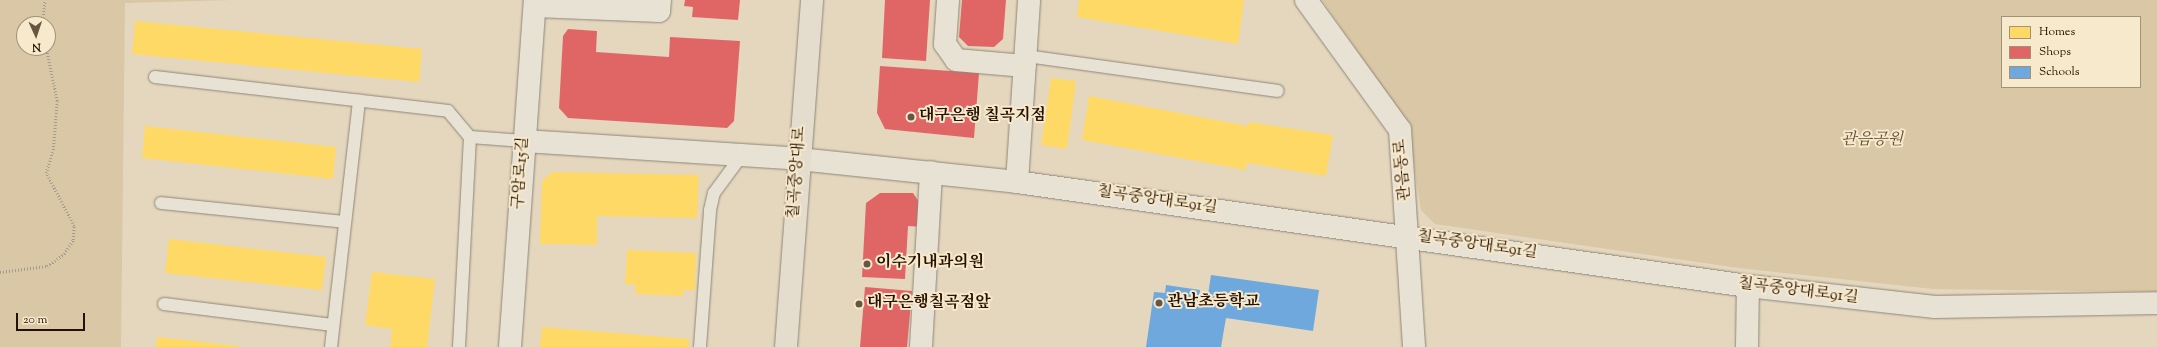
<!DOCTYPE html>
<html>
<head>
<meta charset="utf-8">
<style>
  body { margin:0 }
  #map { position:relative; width:2157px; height:347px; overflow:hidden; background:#e4d7be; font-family:"Sorts Mill Goudy","Noto Serif KR",serif }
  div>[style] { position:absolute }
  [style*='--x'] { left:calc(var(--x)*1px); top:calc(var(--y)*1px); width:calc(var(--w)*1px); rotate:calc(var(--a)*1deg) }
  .green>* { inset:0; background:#d9c7a5 }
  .homes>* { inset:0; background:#ffd966 }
  .shops>* { inset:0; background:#e06666 }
  .schools>* { inset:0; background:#6fa8dc }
  .path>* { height:2.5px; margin-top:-1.25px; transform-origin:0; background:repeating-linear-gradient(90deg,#a29b8f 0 1px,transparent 0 3px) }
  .roads { filter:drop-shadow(0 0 1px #8f8676) drop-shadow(0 0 1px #8f8676) }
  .lane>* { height:12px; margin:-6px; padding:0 6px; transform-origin:6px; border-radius:6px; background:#e8e2d5 }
  .street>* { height:22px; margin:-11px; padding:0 11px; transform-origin:11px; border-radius:11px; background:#e8e2d5 }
  .primary>* { height:22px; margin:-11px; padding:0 11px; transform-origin:11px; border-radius:11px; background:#e4ddce }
  .dots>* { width:11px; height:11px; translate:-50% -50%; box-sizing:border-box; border:2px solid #f7e9cb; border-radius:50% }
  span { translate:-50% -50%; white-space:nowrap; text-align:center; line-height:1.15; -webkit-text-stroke:4px #f7e9cb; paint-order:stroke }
  .poi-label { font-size:16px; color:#261000; font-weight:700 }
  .left { translate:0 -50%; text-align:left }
  .park-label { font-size:16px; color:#624c33; font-style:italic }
  .street-label { font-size:16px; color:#261000 }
  .legend { position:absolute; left:2001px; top:16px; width:140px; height:72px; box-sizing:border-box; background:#f7e9cb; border:1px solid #a3927a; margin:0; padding:5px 7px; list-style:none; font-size:12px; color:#261000 }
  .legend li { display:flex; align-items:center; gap:8px; height:20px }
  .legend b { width:20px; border:1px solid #a3927a }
  .north { position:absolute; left:16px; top:16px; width:40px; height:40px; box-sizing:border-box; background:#f7e9cb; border:1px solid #a3927a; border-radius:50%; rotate:177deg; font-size:11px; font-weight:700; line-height:16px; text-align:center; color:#261000 }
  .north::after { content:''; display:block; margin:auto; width:14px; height:18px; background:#685642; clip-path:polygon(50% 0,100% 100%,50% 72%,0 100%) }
  .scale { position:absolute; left:16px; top:313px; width:69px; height:18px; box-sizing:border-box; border:2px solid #261000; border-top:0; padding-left:5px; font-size:12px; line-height:14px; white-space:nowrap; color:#261000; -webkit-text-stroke:3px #f7e9cb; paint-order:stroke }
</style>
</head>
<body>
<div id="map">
  <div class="green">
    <i style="clip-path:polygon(evenodd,0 0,232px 0,125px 3px,121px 347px,0 347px,0 0,24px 24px,48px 24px,48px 48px,24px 48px,24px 24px)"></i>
    <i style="clip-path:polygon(evenodd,1322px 0,2157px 0,2157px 292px,1933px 289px,1739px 268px,1435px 224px,1421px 210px,1407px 124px,1322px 0,2002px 17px,2140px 17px,2140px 87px,2002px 87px,2002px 17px)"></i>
  </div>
  <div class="homes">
    <i style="clip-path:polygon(1079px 0,1244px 0,1238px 44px,1077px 17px)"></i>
    <i style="clip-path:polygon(135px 21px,422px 49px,419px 82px,132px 54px)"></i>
    <i style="clip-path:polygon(1051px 78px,1076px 81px,1067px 149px,1041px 145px)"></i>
    <i style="clip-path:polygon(1089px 96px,1248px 126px,1249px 122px,1333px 135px,1326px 176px,1247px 163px,1246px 170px,1082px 140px)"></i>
    <i style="clip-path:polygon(145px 126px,336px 147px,333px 179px,142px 158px)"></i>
    <i style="clip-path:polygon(552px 172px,699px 175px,697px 218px,597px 216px,597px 245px,540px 244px,542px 181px)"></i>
    <i style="clip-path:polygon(169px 239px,326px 257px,322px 290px,165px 273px)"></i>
    <i style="clip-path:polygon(627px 250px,696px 253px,695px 290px,683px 290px,683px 296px,635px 294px,636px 285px,625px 284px)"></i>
    <i style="clip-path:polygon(372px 272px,435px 279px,427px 347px,390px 347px,392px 329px,365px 325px)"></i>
    <i style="clip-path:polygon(542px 327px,689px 339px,689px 347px,540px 347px)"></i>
    <i style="clip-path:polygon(157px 337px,239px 346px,239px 347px,156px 347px)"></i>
  </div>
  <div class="shops">
    <i style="clip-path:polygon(685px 0,740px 0,738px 20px,692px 17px,693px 7px,684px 6px)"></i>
    <i style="clip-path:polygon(885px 0,930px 0,926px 61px,882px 58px)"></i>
    <i style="clip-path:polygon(962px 0,1006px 0,1003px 39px,994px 47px,968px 46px,959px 37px)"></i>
    <i style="clip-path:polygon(568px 29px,597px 31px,596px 52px,669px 57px,670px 37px,740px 41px,734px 121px,727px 128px,568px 118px,559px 108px,563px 36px)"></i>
    <i style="clip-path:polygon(880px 66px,979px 73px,974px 138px,885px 129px,877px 113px)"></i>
    <i style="clip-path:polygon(880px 193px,913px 193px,924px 209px,923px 227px,908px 226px,905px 279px,862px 277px,866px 203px)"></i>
    <i style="clip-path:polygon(865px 287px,912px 291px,907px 347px,860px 347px)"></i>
  </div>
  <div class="schools">
    <i style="clip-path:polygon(1211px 275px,1319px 290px,1313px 331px,1226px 318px,1221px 347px,1146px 347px,1154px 292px,1165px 293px,1166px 285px,1200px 290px,1199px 300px,1207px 301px)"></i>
  </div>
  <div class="path">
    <i style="--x:42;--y:24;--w:24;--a:-83"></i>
    <i style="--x:0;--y:272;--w:47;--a:-7.3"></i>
    <i style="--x:47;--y:266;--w:21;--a:-35"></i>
    <i style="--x:64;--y:254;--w:17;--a:-57"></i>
    <i style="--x:73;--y:240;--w:14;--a:-86"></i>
    <i style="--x:74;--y:226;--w:60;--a:-117.8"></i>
    <i style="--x:46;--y:173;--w:24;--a:-73"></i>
    <i style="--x:53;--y:150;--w:49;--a:-85.3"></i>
    <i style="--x:57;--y:101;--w:54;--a:-101.7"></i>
  </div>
  <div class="roads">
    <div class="lane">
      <i style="--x:1026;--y:56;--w:254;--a:7.9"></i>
      <i style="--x:155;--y:77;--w:295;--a:6.6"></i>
      <i style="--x:448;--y:111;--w:34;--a:50"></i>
      <i style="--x:470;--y:137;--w:54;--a:4.2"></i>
      <i style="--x:161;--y:203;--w:185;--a:5.9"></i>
      <i style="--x:164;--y:304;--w:170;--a:7.1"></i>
      <i style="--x:331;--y:347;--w:248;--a:-83.5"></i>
      <i style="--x:459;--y:347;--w:210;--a:-87"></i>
      <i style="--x:700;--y:347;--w:137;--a:-85.8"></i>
      <i style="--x:710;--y:210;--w:17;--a:-77"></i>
      <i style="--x:714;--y:193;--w:47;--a:-53.6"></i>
    </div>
    <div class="street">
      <i style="--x:948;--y:0;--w:44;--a:93.9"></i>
      <i style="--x:945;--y:44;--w:19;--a:55"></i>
      <i style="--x:956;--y:60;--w:69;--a:5"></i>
      <i style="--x:1306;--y:0;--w:160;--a:54.1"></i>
      <i style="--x:1400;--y:130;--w:217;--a:86.3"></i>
      <i style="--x:535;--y:6;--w:124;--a:2.3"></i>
      <i style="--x:659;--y:11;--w:11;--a:-85"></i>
      <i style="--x:524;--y:141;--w:276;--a:3.7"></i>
      <i style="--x:799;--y:159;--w:219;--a:6"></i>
      <i style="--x:1017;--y:182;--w:738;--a:8.1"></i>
      <i style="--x:1748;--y:286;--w:188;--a:6.4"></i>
      <i style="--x:1935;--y:307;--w:222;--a:-1"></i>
      <i style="--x:1017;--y:182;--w:182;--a:-86.2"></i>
      <i style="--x:510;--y:347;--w:348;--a:-85.9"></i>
      <i style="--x:921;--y:347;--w:175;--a:-86.7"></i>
      <i style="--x:1747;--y:347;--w:61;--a:-89.1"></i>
    </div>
    <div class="primary">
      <i style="--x:786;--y:347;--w:348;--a:-85.7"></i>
    </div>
  </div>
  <div class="dots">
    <i style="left:911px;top:117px;background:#685642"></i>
    <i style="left:867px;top:264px;background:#685642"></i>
    <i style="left:1159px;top:303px;background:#685642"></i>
    <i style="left:859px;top:304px;background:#685642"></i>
  </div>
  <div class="poi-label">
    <span class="left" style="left:919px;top:117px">대구은행 칠곡지점</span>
    <span class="left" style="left:876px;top:264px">이수기내과의원</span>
    <span class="left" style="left:1167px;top:303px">관남초등학교</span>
    <span class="left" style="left:867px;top:304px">대구은행칠곡점앞</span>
  </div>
  <div class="park-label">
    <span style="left:1872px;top:141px">관음공원</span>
  </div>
  <div class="street-label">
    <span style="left:1404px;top:170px;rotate:-95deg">관음동로</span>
    <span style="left:522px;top:173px;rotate:-86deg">구암로15길</span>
    <span style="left:798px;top:173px;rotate:-86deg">칠곡중앙대로</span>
    <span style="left:1157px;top:201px;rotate:8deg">칠곡중앙대로91길</span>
    <span style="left:1477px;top:246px;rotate:8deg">칠곡중앙대로91길</span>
    <span style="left:1798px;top:292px;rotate:7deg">칠곡중앙대로91길</span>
  </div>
  <ul class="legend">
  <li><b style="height:11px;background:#ffd966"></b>Homes</li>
  <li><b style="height:11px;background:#e06666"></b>Shops</li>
  <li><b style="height:11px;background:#6fa8dc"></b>Schools</li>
  </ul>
  <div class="north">N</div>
  <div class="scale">20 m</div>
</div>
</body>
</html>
